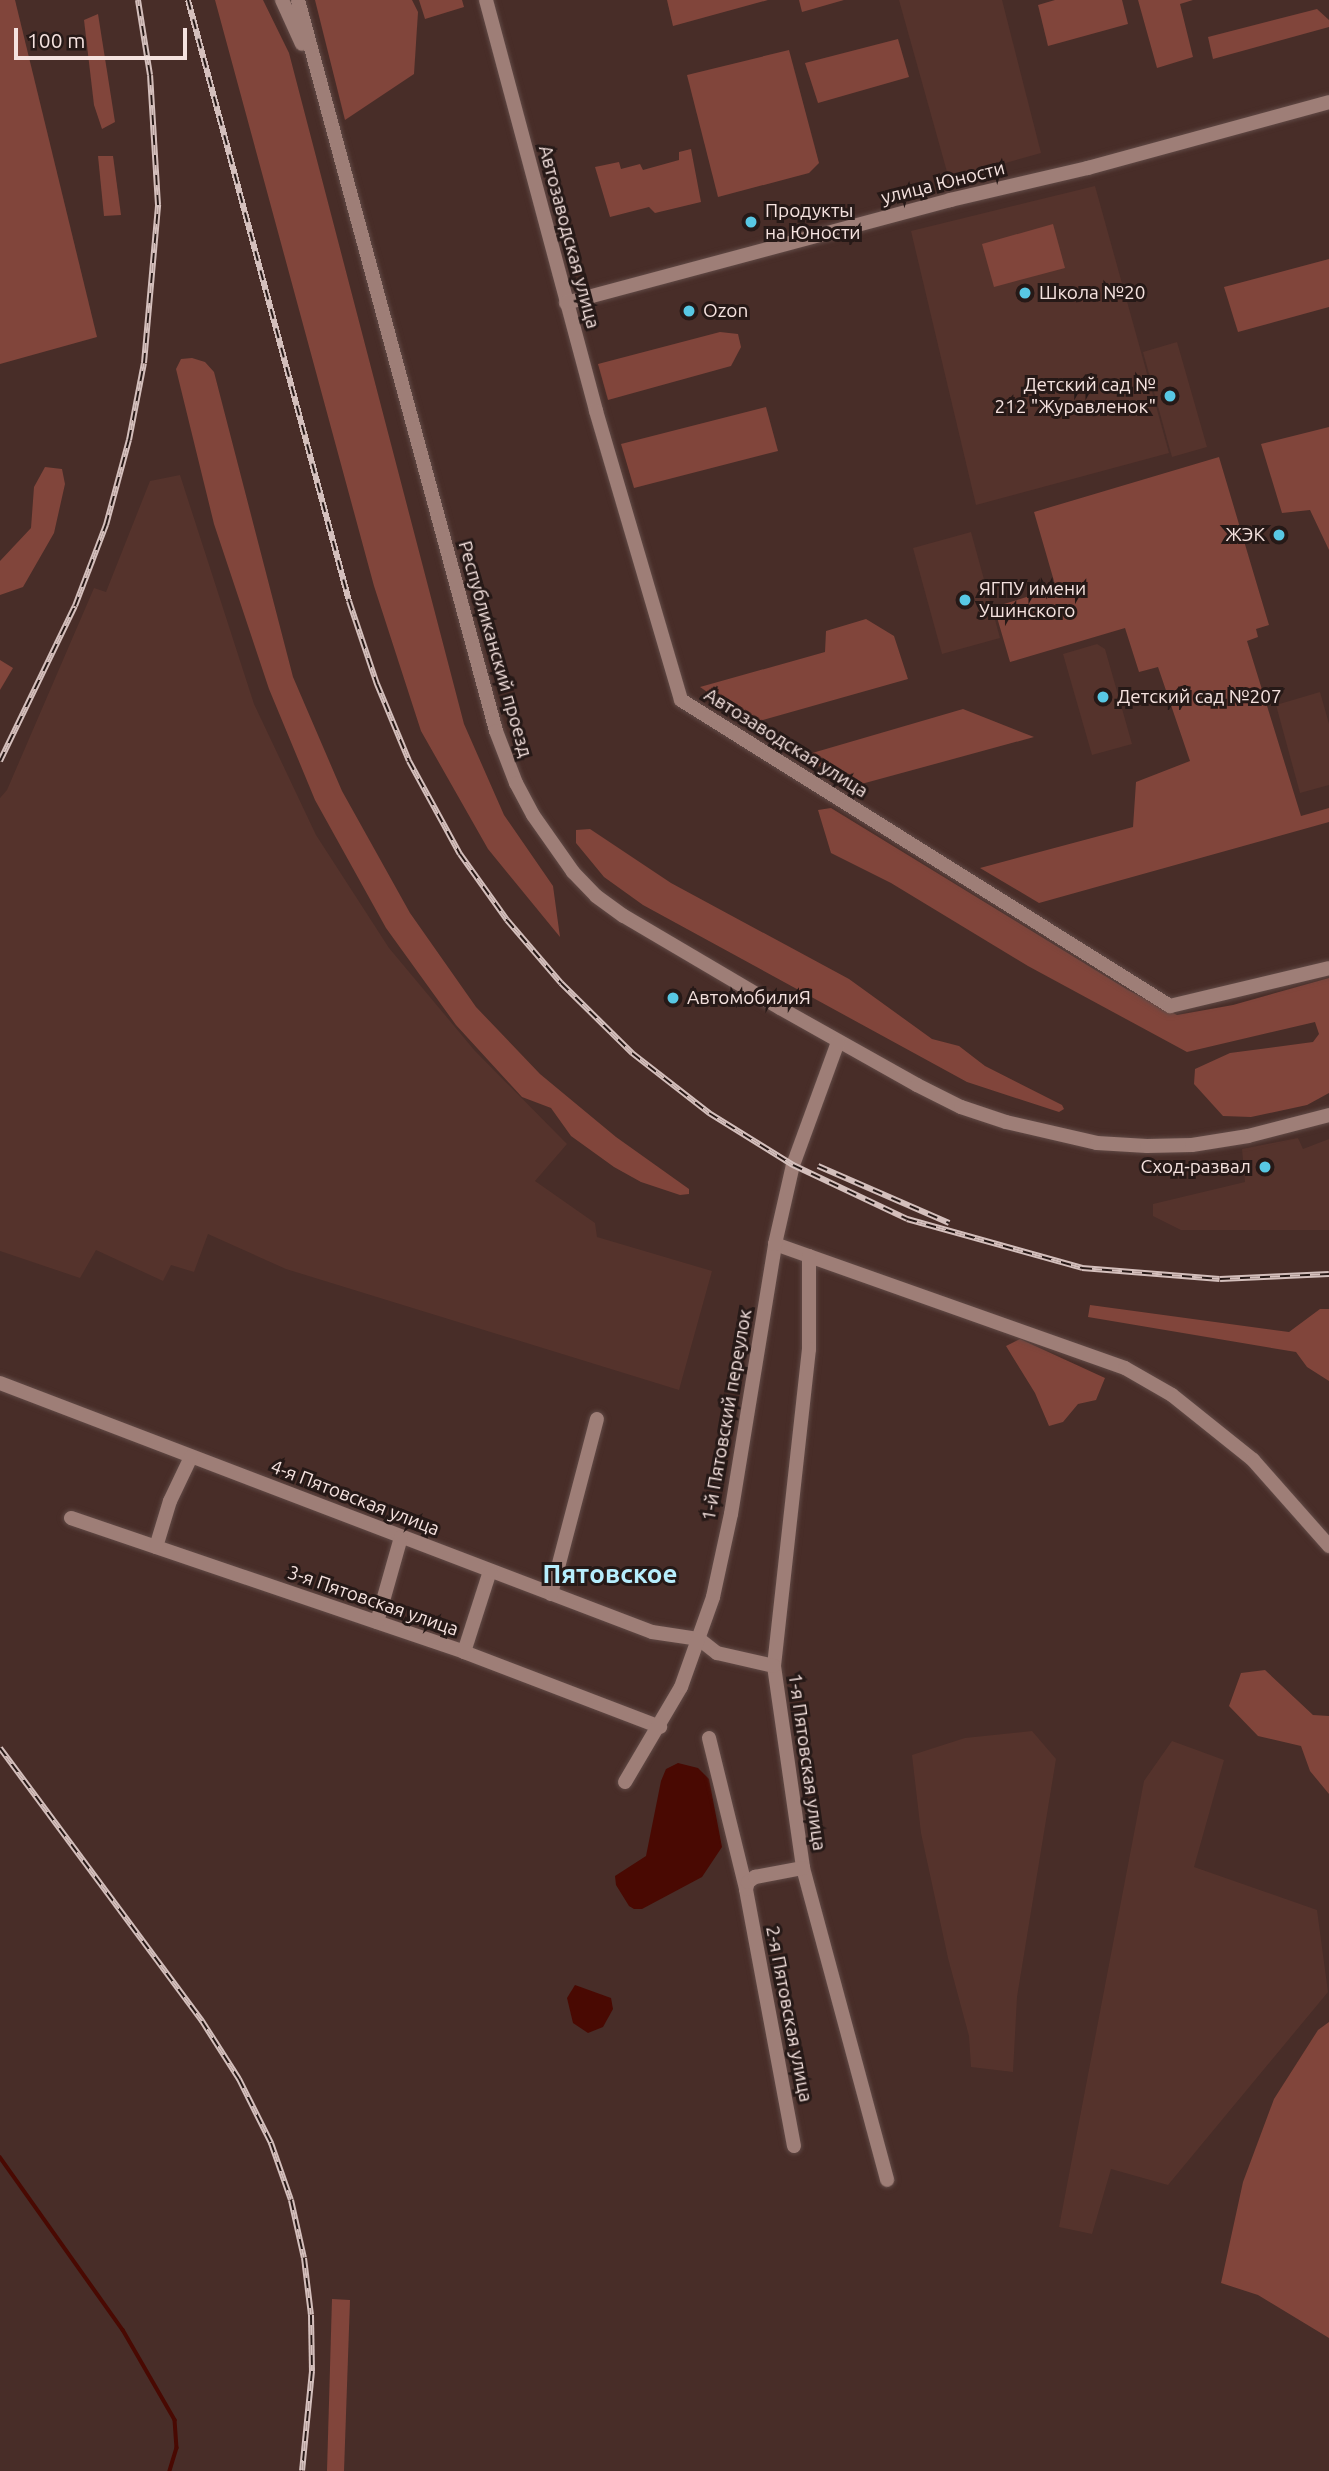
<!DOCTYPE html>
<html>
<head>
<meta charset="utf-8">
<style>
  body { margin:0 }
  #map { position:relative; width:1329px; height:2471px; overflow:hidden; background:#482d28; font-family:Ubuntu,sans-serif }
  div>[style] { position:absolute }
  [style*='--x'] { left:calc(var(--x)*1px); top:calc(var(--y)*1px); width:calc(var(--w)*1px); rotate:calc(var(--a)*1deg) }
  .built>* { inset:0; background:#55332c }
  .green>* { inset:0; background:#81453b }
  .water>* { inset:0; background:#490902 }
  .stream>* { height:3.5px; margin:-1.75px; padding:0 1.75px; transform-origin:1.75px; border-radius:1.75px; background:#490902 }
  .roads { filter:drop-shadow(0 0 2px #614a46) drop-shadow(0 0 2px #614a46) }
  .minor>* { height:14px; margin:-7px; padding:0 7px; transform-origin:7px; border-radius:7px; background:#9e7e77 }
  .rail>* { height:6px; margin-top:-3px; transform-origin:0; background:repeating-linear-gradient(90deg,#261917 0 10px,#d4bfbc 0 20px); box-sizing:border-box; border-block:2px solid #d4bfbc }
  .dots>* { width:19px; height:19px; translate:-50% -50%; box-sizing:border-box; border:4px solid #261917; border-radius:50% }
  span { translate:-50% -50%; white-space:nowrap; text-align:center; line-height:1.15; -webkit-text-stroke:6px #261917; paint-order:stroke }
  .street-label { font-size:19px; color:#f5e2df }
  .poi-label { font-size:19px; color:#f5e2df }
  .left { translate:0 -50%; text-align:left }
  .right { translate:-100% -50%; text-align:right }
  .district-label { font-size:26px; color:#b6eefd; font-weight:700 }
  .scale { position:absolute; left:14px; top:28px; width:173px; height:32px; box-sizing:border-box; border:4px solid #f5e2df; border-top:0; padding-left:9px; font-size:21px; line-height:24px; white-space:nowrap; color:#f5e2df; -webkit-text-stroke:5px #261917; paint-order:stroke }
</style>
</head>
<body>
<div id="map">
  <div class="built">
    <i style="clip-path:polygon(899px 0,1002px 0,1041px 153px,949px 179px)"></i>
    <i style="clip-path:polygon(1095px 186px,1169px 453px,976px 505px,911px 231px)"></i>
    <i style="clip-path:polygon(1177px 342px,1207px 447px,1172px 457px,1143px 352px)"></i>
    <i style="clip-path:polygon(180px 475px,254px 704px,316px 835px,389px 948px,475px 1051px,567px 1144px,535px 1181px,595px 1223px,597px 1237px,712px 1271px,679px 1390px,286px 1269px,208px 1234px,194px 1272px,171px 1265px,163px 1281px,96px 1250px,80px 1278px,0 1251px,0 798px,7px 790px,94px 588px,106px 592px,150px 481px)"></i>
    <i style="clip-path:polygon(971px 532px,1000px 638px,942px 654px,913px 548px)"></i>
    <i style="clip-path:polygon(1097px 644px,1105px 649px,1132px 744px,1092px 755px,1063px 654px)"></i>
    <i style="clip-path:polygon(1320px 692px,1329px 724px,1329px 785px,1300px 793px,1276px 705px)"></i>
    <i style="clip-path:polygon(1298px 1138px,1303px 1149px,1329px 1139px,1329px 1230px,1181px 1230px,1153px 1216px,1153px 1204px,1245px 1182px,1242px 1149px)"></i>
    <i style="clip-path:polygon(1032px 1731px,1056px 1759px,1017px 1997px,1013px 2072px,971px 2067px,969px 2036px,948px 1958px,921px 1833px,912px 1755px,965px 1738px)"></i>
    <i style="clip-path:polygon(1172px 1741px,1224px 1760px,1194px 1867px,1317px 1910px,1328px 1992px,1168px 2185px,1111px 2169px,1092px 2234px,1059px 2227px,1144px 1781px)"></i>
  </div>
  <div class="green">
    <i style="clip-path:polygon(0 0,15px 0,97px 337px,0 364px)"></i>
    <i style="clip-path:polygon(215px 0,263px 0,289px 53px,464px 724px,504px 815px,553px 886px,560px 937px,488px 849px,421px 731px,374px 586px)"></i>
    <i style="clip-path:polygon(315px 0,412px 0,418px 12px,414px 74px,345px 120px)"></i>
    <i style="clip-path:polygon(419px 0,462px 0,464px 7px,425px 19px)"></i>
    <i style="clip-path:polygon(667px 0,768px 0,673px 26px)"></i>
    <i style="clip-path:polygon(799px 0,844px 0,802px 12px)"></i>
    <i style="clip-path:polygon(1055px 0,1122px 0,1128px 24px,1048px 46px,1038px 5px)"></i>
    <i style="clip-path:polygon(1138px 0,1193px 0,1180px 4px,1193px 57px,1157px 68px)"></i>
    <i style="clip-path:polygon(1317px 9px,1329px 20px,1329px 27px,1213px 59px,1208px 37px)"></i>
    <i style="clip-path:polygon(98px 14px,115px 122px,102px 129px,94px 105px,84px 20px)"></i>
    <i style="clip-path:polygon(898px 39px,909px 77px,818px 103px,805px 63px)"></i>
    <i style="clip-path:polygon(789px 50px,819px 163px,809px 173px,718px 197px,687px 75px)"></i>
    <i style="clip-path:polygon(691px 149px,701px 202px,655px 213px,649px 207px,610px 217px,595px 167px,619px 162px,621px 169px,640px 164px,643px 170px,679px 160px,679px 152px)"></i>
    <i style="clip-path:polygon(98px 156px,113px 156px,121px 215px,104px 216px)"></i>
    <i style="clip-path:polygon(1053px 224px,1065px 268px,994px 287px,982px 244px)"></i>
    <i style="clip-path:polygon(1329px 259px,1329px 307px,1238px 332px,1224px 287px)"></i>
    <i style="clip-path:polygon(720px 332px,738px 334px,741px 347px,731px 366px,608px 400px,598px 364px)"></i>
    <i style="clip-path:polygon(192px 358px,205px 362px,214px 372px,293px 677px,342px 791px,410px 913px,476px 1007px,540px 1074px,616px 1137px,689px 1189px,689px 1194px,680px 1195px,641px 1182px,614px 1167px,571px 1136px,551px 1108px,522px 1097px,456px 1025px,386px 928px,315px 800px,269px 689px,214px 524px,176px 369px,181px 359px)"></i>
    <i style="clip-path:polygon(766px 407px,778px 451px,634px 488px,621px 444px)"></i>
    <i style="clip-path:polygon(1329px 427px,1329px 550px,1310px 510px,1282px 513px,1261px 444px)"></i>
    <i style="clip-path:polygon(1219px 457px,1269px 625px,1256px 629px,1258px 637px,1247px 641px,1301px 816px,1329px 808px,1329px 822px,1039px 903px,980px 868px,1133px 827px,1136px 782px,1190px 761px,1158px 667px,1139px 672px,1125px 628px,1010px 662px,994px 607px,1056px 588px,1034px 512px)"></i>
    <i style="clip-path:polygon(45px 467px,62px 469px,65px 484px,54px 533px,23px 587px,0 595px,0 561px,31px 528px,34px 487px)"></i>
    <i style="clip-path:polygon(866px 619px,894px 636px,908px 679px,752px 723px,700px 687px,825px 652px,826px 631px)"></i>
    <i style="clip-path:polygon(0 660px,13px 668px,0 690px)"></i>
    <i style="clip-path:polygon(963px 709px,1034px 737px,854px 786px,802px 756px)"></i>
    <i style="clip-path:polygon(831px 808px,1128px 990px,1177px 1015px,1233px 1005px,1329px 978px,1329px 1093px,1307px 1105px,1251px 1117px,1223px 1116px,1194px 1084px,1195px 1069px,1230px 1053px,1313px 1042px,1319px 1034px,1315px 1022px,1187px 1052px,1028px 966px,891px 883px,831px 853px,818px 810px)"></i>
    <i style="clip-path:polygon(590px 829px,671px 883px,849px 979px,932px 1039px,959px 1046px,985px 1066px,1062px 1105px,1064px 1109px,1059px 1112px,967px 1082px,643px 905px,604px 877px,576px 843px,576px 830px)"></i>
    <i style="clip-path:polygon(1090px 1305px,1289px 1332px,1320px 1309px,1329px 1309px,1329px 1381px,1307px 1367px,1296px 1352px,1088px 1317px)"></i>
    <i style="clip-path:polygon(1020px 1339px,1105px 1378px,1096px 1400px,1078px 1404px,1063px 1422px,1049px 1426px,1035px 1393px,1006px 1346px)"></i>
    <i style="clip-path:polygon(1265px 1670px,1313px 1715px,1329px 1716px,1329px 1794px,1310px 1771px,1301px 1746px,1258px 1736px,1229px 1706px,1241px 1673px)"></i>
    <i style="clip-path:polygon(1329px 2022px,1329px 2338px,1258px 2295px,1221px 2283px,1243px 2182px,1274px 2099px,1318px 2030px)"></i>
    <i style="clip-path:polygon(332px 2299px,350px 2300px,344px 2471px,327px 2471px)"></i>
  </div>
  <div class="water">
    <i style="clip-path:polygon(678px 1763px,698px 1768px,709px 1779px,722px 1847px,702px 1877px,642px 1909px,634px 1909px,629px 1906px,616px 1885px,615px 1876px,646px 1856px,661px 1781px,666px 1769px)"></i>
    <i style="clip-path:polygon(575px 1985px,611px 1998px,613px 2009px,603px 2027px,588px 2033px,573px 2023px,567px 1998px)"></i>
  </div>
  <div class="stream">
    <i style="--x:0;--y:2157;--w:212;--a:54.6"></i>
    <i style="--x:123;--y:2330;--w:104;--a:60"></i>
    <i style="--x:175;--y:2420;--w:28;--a:86"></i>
    <i style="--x:177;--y:2448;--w:24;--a:107"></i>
  </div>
  <div class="roads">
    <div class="minor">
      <i style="--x:282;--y:0;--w:48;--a:65.6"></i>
      <i style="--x:298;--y:0;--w:757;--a:74.84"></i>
      <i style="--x:496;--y:731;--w:56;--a:69"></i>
      <i style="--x:516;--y:783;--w:36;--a:62"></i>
      <i style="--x:533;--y:815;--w:70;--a:54.9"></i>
      <i style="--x:573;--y:872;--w:33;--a:46"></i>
      <i style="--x:596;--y:896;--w:34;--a:36"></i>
      <i style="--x:624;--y:916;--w:181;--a:30.5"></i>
      <i style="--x:780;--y:1008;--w:157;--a:29.3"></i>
      <i style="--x:917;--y:1085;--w:49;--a:26.6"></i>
      <i style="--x:961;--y:1107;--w:47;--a:18.4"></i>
      <i style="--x:1006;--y:1122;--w:93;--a:13"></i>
      <i style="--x:1097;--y:1143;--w:50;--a:3.4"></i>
      <i style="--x:1147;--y:1146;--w:45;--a:-1.3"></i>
      <i style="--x:1192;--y:1145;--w:57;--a:-9.1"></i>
      <i style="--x:1248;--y:1136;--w:84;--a:-14.5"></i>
      <i style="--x:486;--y:0;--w:425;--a:75"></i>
      <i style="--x:596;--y:411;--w:301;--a:73.6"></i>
      <i style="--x:681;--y:700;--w:577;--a:32.04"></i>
      <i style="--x:1170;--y:1006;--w:163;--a:-13.4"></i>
      <i style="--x:566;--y:303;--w:398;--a:-15"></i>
      <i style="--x:950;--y:200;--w:142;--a:-13.1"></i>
      <i style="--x:1088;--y:168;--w:250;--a:-15.3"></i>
      <i style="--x:775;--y:1244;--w:371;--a:19.5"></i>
      <i style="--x:1125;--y:1368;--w:54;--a:29.9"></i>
      <i style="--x:1172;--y:1395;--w:104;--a:38.7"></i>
      <i style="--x:1253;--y:1460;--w:115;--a:48.5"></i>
      <i style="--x:809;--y:1256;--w:93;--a:90"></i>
      <i style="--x:809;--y:1349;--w:319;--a:96.3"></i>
      <i style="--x:774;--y:1666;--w:204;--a:81.8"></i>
      <i style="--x:803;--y:1868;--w:323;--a:74.9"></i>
      <i style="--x:0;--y:1383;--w:698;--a:20.9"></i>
      <i style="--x:652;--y:1632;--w:48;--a:8.5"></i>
      <i style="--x:699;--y:1639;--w:23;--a:38"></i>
      <i style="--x:717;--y:1653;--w:58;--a:12.8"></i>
      <i style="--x:71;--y:1518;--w:415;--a:18.8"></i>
      <i style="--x:464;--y:1652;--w:210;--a:20.9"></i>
      <i style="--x:156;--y:1547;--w:48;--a:-73.1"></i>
      <i style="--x:170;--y:1501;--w:49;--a:-64.5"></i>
      <i style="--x:551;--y:1594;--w:181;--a:-75.3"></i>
      <i style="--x:377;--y:1622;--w:88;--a:-74.2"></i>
      <i style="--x:464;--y:1652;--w:85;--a:-72.2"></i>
      <i style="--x:709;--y:1738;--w:155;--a:76.2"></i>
      <i style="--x:625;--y:1782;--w:110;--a:-59.5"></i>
      <i style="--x:681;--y:1687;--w:96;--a:-70.4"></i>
      <i style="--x:713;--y:1597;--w:85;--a:-77.8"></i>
      <i style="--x:731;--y:1514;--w:274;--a:-80.7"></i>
      <i style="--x:775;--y:1244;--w:81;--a:-77.2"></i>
      <i style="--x:793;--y:1165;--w:131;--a:-69.9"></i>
      <i style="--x:794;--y:2146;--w:261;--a:-100.6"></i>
      <i style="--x:746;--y:1889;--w:7;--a:-74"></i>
      <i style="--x:748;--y:1882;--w:9;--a:-36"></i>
      <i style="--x:755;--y:1877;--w:49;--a:-10.6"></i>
    </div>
  </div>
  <div class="rail">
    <i style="--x:188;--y:0;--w:622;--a:75"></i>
    <i style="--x:349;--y:601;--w:88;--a:71.4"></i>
    <i style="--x:377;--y:684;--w:83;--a:67.4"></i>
    <i style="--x:409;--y:761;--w:106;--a:61.3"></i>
    <i style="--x:460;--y:854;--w:81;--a:54.5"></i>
    <i style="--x:507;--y:920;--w:83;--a:49.4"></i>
    <i style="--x:561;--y:983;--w:100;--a:44.6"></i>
    <i style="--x:632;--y:1053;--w:98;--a:37.9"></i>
    <i style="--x:709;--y:1113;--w:99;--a:31.8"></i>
    <i style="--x:793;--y:1165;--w:126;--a:25.3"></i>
    <i style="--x:907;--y:1219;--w:182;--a:15.6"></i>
    <i style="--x:1082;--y:1268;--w:138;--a:4.6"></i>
    <i style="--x:1220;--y:1279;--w:109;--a:-2.6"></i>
    <i style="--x:0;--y:761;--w:172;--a:-64.2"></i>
    <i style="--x:75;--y:606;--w:87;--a:-69.1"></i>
    <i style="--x:106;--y:525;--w:88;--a:-74.9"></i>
    <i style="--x:129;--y:440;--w:78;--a:-79"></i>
    <i style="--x:144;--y:363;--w:159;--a:-84.9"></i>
    <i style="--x:158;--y:205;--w:130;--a:-93.5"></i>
    <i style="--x:150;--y:75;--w:76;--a:-99.1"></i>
    <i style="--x:818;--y:1166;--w:143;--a:23.5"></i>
    <i style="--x:0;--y:1748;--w:340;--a:53.5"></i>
    <i style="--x:202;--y:2021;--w:69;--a:57.5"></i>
    <i style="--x:239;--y:2079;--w:72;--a:63.4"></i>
    <i style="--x:271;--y:2143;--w:60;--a:70.7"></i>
    <i style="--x:291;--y:2200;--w:59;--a:77.4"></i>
    <i style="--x:304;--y:2258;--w:57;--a:83"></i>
    <i style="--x:311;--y:2315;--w:56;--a:89"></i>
    <i style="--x:312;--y:2371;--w:100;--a:95.7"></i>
  </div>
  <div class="dots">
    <i style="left:751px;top:222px;background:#58c8e4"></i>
    <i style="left:1025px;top:293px;background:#58c8e4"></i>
    <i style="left:689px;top:311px;background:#58c8e4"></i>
    <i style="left:1170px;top:396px;background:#58c8e4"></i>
    <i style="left:1279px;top:535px;background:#58c8e4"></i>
    <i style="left:965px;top:600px;background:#58c8e4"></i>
    <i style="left:1103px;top:697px;background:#58c8e4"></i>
    <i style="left:673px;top:998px;background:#58c8e4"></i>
    <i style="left:1265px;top:1167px;background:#58c8e4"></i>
  </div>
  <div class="street-label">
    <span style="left:943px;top:183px;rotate:-14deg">улица Юности</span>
    <span style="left:569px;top:237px;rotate:75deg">Автозаводская улица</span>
    <span style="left:495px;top:649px;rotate:74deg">Республиканский проезд</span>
    <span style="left:786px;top:743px;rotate:32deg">Автозаводская улица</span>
    <span style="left:727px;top:1415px;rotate:-80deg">1-й Пятовский переулок</span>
    <span style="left:355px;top:1498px;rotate:21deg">4-я Пятовская улица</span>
    <span style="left:373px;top:1601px;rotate:19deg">3-я Пятовская улица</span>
    <span style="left:807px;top:1762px;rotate:82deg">1-я Пятовская улица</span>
    <span style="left:789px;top:2014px;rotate:79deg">2-я Пятовская улица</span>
  </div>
  <div class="poi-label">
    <span class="left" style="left:765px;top:222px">Продукты<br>на Юности</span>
    <span class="left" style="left:1039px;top:293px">Школа №20</span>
    <span class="left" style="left:703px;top:311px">Ozon</span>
    <span class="right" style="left:1156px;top:396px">Детский сад №<br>212 "Журавленок"</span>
    <span class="right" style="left:1265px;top:535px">ЖЭК</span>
    <span class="left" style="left:979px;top:600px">ЯГПУ имени<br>Ушинского</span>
    <span class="left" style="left:1117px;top:697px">Детский сад №207</span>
    <span class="left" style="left:687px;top:998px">АвтомобилиЯ</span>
    <span class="right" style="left:1251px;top:1167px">Сход-развал</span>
  </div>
  <div class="district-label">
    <span style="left:610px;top:1574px">Пятовское</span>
  </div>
  <div class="scale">100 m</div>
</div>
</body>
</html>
